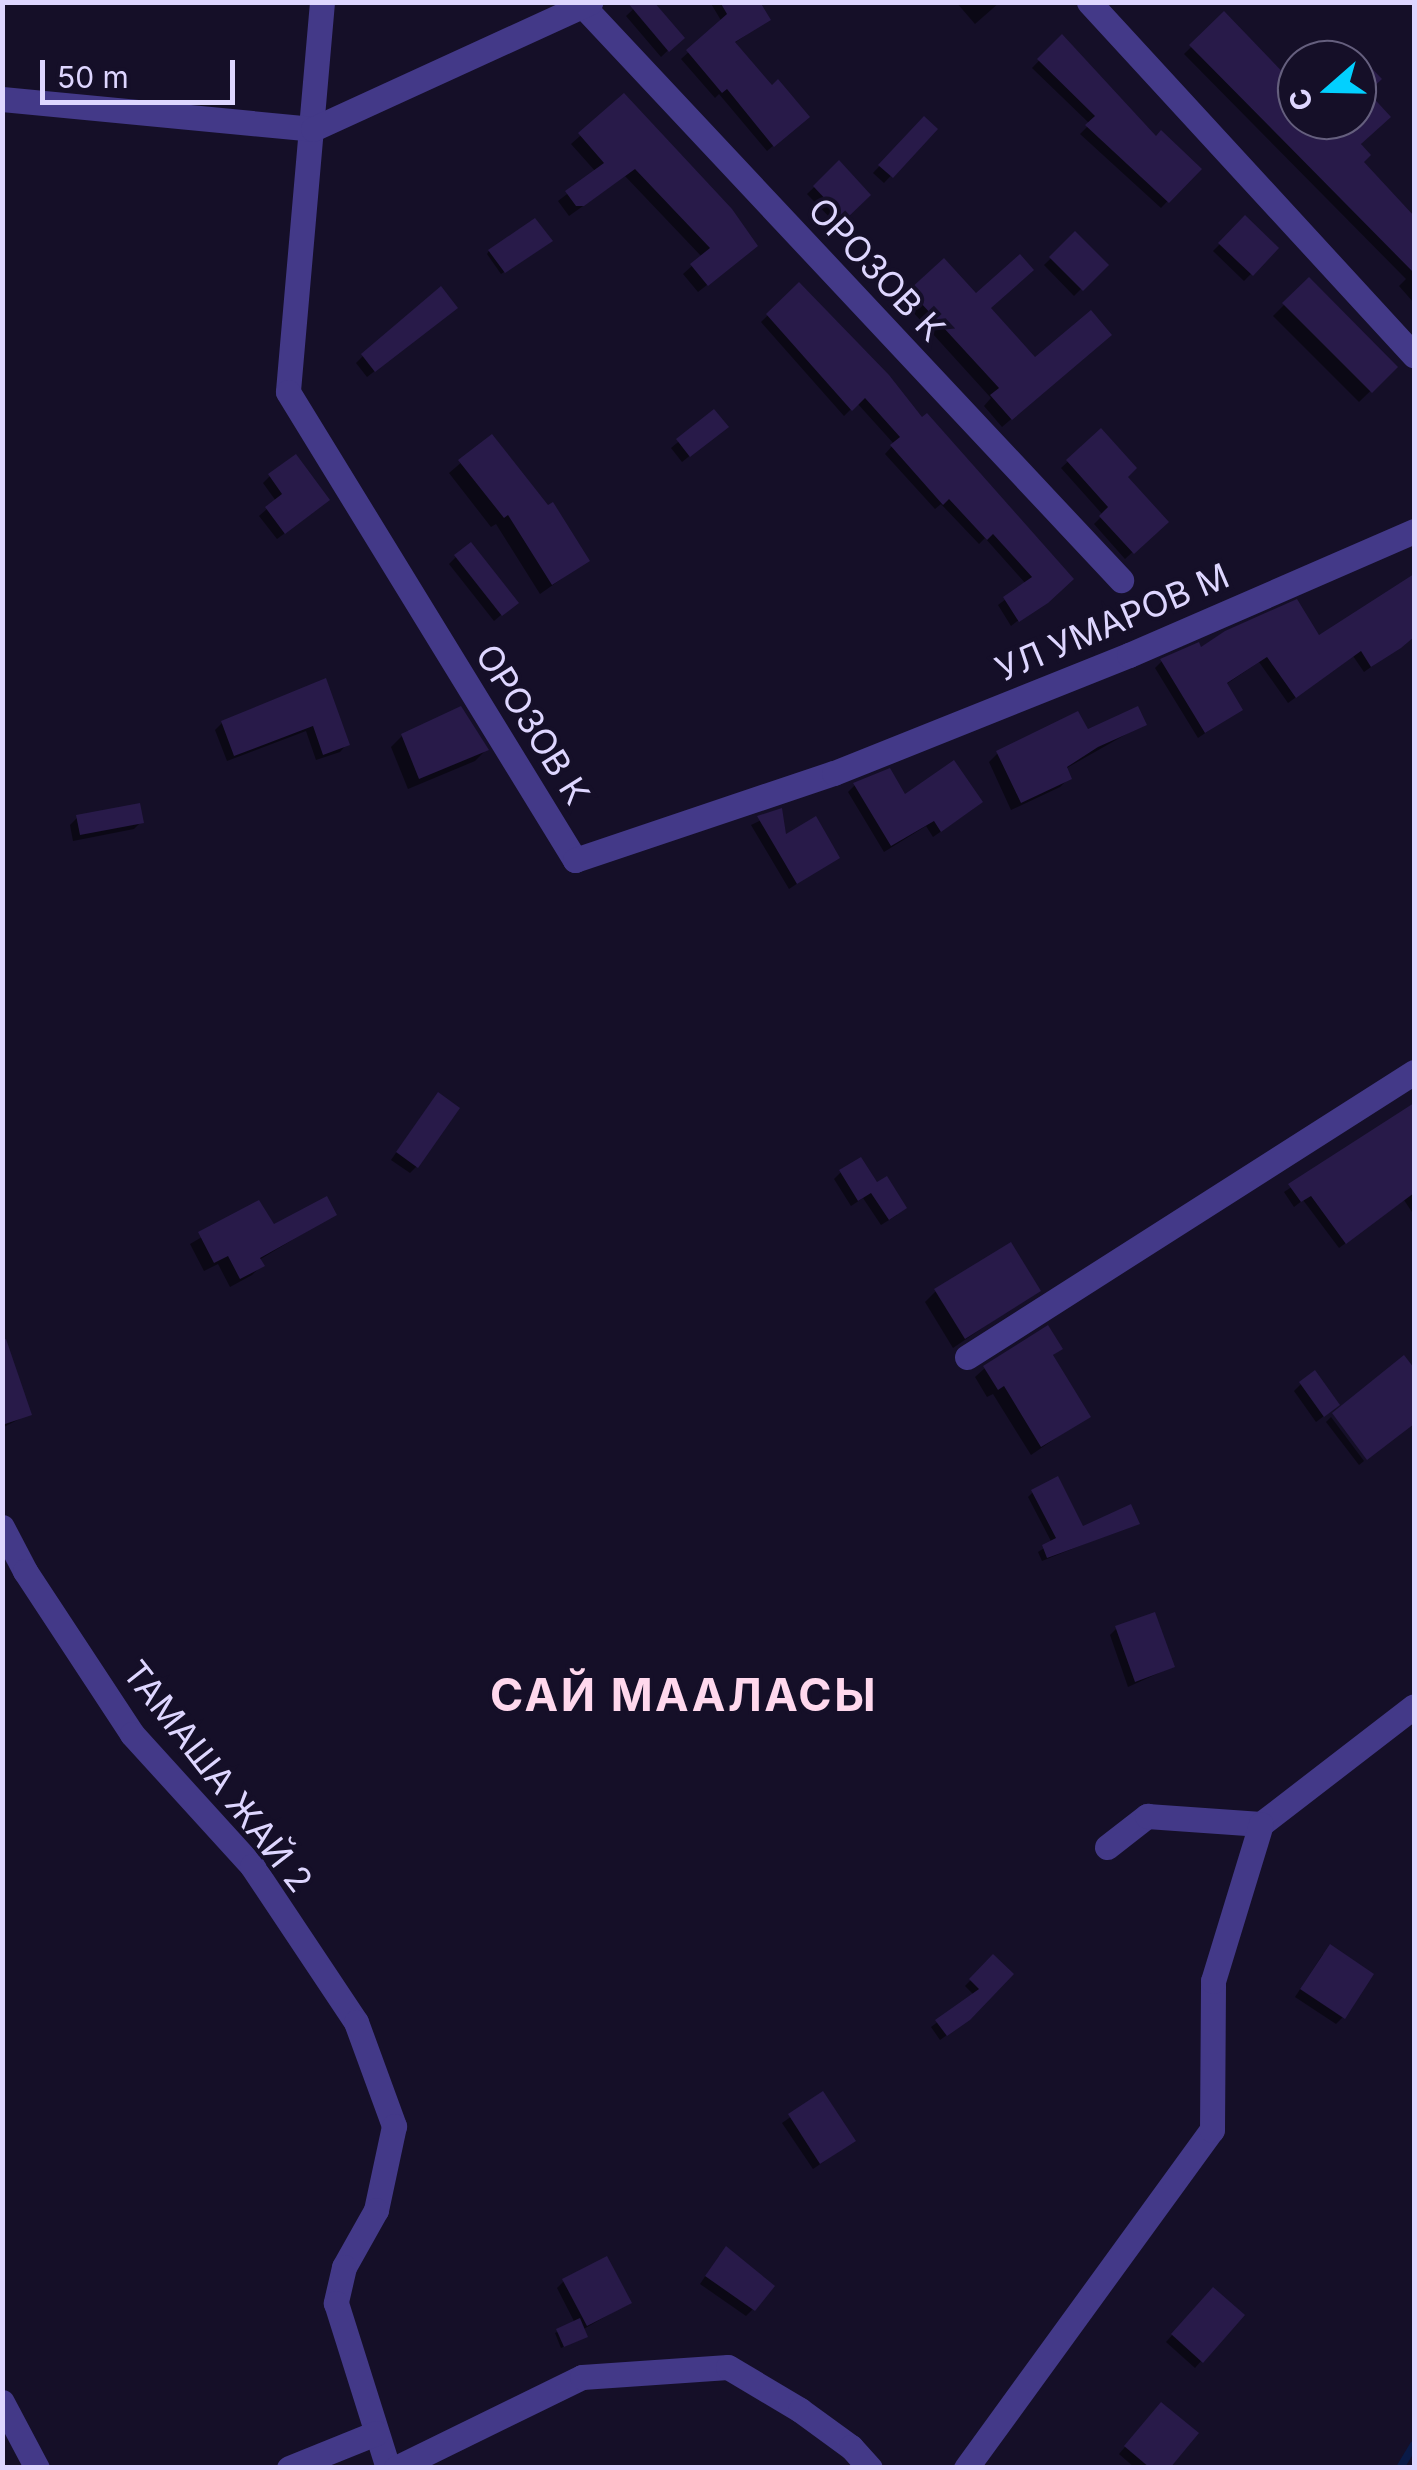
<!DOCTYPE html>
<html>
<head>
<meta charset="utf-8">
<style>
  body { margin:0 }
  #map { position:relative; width:1417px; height:2470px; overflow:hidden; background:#150f28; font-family:Inter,sans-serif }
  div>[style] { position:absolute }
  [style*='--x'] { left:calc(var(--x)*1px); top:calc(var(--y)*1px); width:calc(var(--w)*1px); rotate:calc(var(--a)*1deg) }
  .shadow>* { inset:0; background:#0007 }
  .stream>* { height:8px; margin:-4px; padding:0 4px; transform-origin:4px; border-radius:4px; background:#091a47 }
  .building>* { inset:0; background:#281a49 }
  .street>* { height:25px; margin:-12.5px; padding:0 12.5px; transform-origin:12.5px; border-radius:12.5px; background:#433988 }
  span { translate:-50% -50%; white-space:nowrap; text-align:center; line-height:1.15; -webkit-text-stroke:8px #150f28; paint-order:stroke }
  .street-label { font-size:35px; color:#ded6ff }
  .district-label { font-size:45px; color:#ffd8ed; font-weight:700; letter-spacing:2.5px }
  .frame { position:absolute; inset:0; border:5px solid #ded6ff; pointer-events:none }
  .north { position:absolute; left:1277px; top:40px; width:100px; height:100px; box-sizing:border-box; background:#150f28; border:2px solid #655f7e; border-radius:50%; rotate:250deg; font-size:28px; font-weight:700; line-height:40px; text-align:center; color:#ded6ff }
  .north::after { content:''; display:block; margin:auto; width:35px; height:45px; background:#02d0ff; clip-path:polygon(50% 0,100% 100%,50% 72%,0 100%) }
  .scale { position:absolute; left:40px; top:60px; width:195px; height:45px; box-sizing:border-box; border:5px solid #ded6ff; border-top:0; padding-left:12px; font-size:30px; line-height:35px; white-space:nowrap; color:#ded6ff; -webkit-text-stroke:8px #150f28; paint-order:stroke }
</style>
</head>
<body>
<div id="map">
  <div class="shadow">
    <i style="clip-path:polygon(641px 2px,659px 2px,653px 5px,681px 38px,661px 57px,626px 16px)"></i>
    <i style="clip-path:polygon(710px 2px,757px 2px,768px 20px,733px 44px,800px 123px,767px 151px,719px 94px,715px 98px,681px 59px,722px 22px)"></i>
    <i style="clip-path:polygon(956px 2px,1000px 2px,975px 24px)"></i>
    <i style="clip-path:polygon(1224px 15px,1297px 92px,1297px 120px,1357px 120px,1357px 76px,1365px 92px,1360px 163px,1414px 220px,1414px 303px,1399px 286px,1406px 279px,1184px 54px)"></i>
    <i style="clip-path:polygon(1062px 37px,1156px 140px,1198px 169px,1161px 208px,1080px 134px,1090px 124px,1032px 68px)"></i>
    <i style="clip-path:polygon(624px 97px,746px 254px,698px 292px,683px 274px,702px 257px,625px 176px,569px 216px,558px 201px,596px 172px,571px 144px)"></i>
    <i style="clip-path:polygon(924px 119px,935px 129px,884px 183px,873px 173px)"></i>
    <i style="clip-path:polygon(839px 164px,868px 195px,837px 225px,807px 194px)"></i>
    <i style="clip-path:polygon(1245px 219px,1276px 248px,1244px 281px,1213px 251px)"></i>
    <i style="clip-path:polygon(1075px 235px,1105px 265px,1074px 296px,1044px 265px)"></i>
    <i style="clip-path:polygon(547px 244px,501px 274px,487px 254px,489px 251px)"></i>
    <i style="clip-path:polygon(944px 261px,1035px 361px,1100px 343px,1002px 427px,984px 406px,991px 398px,902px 300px)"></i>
    <i style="clip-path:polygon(1309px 280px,1395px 367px,1359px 402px,1273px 316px)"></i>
    <i style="clip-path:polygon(799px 285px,1064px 585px,1011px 626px,998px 605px,1026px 584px,985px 538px,979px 544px,941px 504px,935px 509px,885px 454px,894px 444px,857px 403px,844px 416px,761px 322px)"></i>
    <i style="clip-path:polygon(448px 314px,367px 377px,356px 363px,363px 356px)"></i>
    <i style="clip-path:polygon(714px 412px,718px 433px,682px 462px,671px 448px)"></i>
    <i style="clip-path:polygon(1100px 432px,1124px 477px,1166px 521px,1125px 559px,1094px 524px,1103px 515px,1061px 468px)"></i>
    <i style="clip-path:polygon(491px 437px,587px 561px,540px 594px,496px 524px,491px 527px,449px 473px)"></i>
    <i style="clip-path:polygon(270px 476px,320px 507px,277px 539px,259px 516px,276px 501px,263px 483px)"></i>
    <i style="clip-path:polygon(456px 557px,508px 609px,494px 621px,449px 564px)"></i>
    <i style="clip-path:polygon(1412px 579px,1414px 636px,1364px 672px,1353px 656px,1288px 703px,1259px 662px,1225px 685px,1240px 709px,1198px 738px,1155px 668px,1162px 661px,1319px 638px)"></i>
    <i style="clip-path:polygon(324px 681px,347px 744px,340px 752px,316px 760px,306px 731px,227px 761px,215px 730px,222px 723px)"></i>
    <i style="clip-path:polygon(1144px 724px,1065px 769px,1069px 778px,1060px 787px,1011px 810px,989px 762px,998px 753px)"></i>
    <i style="clip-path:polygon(402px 736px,486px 750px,475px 761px,408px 789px,391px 747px)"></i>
    <i style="clip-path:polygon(855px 785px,973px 809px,933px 837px,926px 826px,884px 852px,848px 792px)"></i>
    <i style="clip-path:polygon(780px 811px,784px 838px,837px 857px,789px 889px,751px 825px)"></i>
    <i style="clip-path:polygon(77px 818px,141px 822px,134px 829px,73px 841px,70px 825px)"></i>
    <i style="clip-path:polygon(431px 1103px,416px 1167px,410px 1173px,391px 1160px)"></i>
    <i style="clip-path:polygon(1414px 1106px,1414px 1215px,1404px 1200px,1339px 1248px,1303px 1200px,1294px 1207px,1284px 1192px)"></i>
    <i style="clip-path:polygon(841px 1172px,876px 1186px,897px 1215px,881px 1225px,863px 1198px,851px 1206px,834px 1179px)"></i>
    <i style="clip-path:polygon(258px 1204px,273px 1228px,334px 1215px,259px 1260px,262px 1265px,252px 1275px,230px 1287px,218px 1264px,204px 1271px,190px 1244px)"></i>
    <i style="clip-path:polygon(1038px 1290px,953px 1348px,925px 1302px,936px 1291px)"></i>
    <i style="clip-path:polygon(1060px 1349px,1051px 1357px,1088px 1416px,1031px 1455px,993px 1394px,987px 1397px,975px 1377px,985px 1368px)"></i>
    <i style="clip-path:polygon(2px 1367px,29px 1414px,2px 1428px)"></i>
    <i style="clip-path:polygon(1301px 1384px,1328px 1413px,1316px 1422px,1294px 1391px)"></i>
    <i style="clip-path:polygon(1331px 1417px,1364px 1461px,1359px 1465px,1326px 1422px)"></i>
    <i style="clip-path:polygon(1033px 1492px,1082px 1529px,1137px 1523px,1042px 1561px,1038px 1552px,1052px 1543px,1028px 1497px)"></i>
    <i style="clip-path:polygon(1117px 1628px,1172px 1667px,1128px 1687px,1110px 1635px)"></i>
    <i style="clip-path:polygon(1323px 1954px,1343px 2017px,1336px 2024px,1295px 1997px)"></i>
    <i style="clip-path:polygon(993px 1957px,1010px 1974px,961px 2025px,940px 2040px,931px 2027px,974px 1995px,965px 1986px)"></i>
    <i style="clip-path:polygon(822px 2095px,845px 2147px,813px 2169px,782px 2123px)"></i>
    <i style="clip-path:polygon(719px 2256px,753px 2309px,746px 2316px,700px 2284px)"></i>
    <i style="clip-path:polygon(564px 2281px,629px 2303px,582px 2330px,582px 2339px,561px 2348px,555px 2333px,575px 2323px,557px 2288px)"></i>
    <i style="clip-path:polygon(1206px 2297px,1201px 2361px,1195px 2368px,1166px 2342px)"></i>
    <i style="clip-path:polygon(1155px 2412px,1166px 2468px,1135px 2468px,1119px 2454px)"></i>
  </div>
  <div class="stream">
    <i style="--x:1400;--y:2468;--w:27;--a:-59"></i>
  </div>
  <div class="building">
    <i style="clip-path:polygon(627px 2px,654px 2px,685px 38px,669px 52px)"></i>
    <i style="clip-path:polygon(720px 2px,760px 2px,771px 20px,735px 42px,772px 85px,778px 79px,810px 117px,774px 147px,727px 89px,722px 93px,686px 50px,727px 14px)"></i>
    <i style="clip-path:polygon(1224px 11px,1297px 87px,1297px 120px,1357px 120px,1357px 53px,1382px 79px,1368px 92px,1391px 117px,1361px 144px,1371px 155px,1364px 162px,1414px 216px,1414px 273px,1189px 45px)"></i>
    <i style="clip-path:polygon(1062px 34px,1156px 136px,1161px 130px,1202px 169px,1169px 203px,1085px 125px,1095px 116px,1037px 59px)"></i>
    <i style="clip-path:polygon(624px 93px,732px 209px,758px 246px,708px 286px,690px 264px,710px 248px,635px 169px,584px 206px,576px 206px,565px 191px,604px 163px,578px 133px)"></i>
    <i style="clip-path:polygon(924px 116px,938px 129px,893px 178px,878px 165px)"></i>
    <i style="clip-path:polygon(839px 160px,871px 195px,845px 220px,813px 186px)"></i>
    <i style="clip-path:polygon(1245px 215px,1279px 248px,1253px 276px,1218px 243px)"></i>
    <i style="clip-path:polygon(535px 218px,553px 241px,505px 273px,488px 250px)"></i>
    <i style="clip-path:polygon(1075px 231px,1109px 265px,1083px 291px,1049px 257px)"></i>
    <i style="clip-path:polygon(1020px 254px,1034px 270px,991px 308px,1035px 357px,1091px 310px,1112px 335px,1012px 420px,990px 395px,999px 388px,909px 290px,944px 258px,976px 293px)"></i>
    <i style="clip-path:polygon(1309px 277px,1398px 367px,1372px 393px,1282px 303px)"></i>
    <i style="clip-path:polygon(799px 282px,889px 375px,922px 417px,927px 413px,1074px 579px,1048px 603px,1019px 622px,1003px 597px,1032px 577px,993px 534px,987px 540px,949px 499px,943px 505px,890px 445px,900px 437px,865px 398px,852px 411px,766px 314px)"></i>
    <i style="clip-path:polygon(441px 286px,458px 308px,375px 372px,361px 354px)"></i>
    <i style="clip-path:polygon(714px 409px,729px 427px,690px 457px,676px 439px)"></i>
    <i style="clip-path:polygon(1101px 428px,1137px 468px,1128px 477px,1169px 522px,1134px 554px,1099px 516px,1108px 507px,1066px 460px)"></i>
    <i style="clip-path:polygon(492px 434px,548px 505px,553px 502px,590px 561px,552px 585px,508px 515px,504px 518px,458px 460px)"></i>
    <i style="clip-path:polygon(296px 454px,330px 500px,285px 534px,265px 507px,282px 494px,268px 474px)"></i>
    <i style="clip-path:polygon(471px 542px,519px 603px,502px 616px,454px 555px)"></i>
    <i style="clip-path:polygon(1414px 574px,1414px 637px,1401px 648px,1371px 667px,1361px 651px,1296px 698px,1267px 657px,1227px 683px,1243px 710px,1205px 733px,1160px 659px,1199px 642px,1201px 647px,1225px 631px,1297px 599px,1319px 635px)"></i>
    <i style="clip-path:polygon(326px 678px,350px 745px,323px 755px,313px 726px,234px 756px,221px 721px)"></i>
    <i style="clip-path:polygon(461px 706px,489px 750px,419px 779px,401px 734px)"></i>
    <i style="clip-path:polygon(1138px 706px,1147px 725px,1098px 747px,1067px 767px,1072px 779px,1021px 803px,996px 751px,1078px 711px,1088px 729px)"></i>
    <i style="clip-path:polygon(954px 760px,983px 802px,941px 832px,934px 821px,891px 846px,853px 783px,890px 768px,905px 794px)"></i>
    <i style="clip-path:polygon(140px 803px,144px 823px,80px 835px,76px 815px)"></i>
    <i style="clip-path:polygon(782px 808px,786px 834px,816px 816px,840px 858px,797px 884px,757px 816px)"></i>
    <i style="clip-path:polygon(438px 1092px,460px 1108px,418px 1168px,396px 1152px)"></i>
    <i style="clip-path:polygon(1414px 1103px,1414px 1193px,1346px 1244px,1311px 1196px,1301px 1202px,1288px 1184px)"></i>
    <i style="clip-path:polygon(861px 1157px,877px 1182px,887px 1176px,907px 1208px,889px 1220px,871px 1193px,858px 1201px,839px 1170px)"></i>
    <i style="clip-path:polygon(327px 1196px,337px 1215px,260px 1258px,265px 1266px,240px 1279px,228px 1256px,214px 1263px,198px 1232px,259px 1200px,274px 1224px)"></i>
    <i style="clip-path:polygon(1011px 1242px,1041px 1291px,965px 1339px,934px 1289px)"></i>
    <i style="clip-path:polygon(1048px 1325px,1063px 1349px,1053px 1355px,1091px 1417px,1041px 1447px,1004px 1386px,998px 1390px,983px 1366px)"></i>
    <i style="clip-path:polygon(6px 1339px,32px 1415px,2px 1425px,2px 1340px)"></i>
    <i style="clip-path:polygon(1404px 1355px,1414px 1368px,1414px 1424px,1367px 1460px,1332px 1413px)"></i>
    <i style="clip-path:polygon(1315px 1370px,1340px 1405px,1324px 1417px,1299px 1382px)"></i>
    <i style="clip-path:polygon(1058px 1476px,1083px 1526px,1131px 1504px,1140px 1524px,1047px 1558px,1042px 1545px,1056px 1538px,1031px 1490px)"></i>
    <i style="clip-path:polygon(1155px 1612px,1175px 1667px,1135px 1682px,1115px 1626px)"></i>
    <i style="clip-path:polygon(1330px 1944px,1374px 1974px,1345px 2019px,1300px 1989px)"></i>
    <i style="clip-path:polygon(993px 1954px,1014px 1974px,970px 2020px,947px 2036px,935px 2020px,979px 1989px,969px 1979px)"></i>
    <i style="clip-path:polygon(823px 2091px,856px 2141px,820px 2164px,788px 2114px)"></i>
    <i style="clip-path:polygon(726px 2246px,775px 2286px,755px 2311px,705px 2276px)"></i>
    <i style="clip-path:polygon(607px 2256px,632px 2303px,587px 2326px,562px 2279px)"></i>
    <i style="clip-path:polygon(1213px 2287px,1245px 2315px,1203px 2363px,1171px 2334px)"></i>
    <i style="clip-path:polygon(580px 2318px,588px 2337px,564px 2347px,556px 2329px)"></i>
    <i style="clip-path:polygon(1161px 2402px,1199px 2433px,1170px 2468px,1150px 2468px,1124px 2446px)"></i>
  </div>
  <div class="street">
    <i style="--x:322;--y:2;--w:391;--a:95"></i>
    <i style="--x:288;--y:392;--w:549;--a:58.48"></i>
    <i style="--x:575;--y:860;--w:273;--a:-18.6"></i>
    <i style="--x:834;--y:773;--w:318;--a:-21.8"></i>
    <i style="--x:1129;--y:655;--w:311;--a:-23.5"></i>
    <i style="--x:1089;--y:2;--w:480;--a:47.4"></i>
    <i style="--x:583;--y:6;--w:787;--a:46.85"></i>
    <i style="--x:2;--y:99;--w:312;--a:5.5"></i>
    <i style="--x:313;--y:129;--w:305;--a:-24.6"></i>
    <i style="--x:967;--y:1357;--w:530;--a:-32.52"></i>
    <i style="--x:2;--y:1527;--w:50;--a:62.4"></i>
    <i style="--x:25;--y:1571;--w:195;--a:56.7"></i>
    <i style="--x:132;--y:1734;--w:178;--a:47.7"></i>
    <i style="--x:252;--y:1866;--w:187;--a:56.3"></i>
    <i style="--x:356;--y:2022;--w:111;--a:69.9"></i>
    <i style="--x:394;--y:2126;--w:86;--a:102.1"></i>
    <i style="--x:376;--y:2210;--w:65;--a:119.3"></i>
    <i style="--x:344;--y:2267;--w:37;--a:103"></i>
    <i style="--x:336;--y:2303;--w:173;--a:72.5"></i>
    <i style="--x:1107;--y:1847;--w:51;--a:-37.8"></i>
    <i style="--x:1147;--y:1816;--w:114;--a:4"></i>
    <i style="--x:1261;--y:1824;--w:193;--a:-37.6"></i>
    <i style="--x:2;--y:2402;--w:75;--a:62.1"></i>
    <i style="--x:289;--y:2468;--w:94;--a:-21.9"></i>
    <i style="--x:396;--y:2468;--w:207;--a:-26.1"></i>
    <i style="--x:582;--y:2377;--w:146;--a:-3.9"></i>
    <i style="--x:728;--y:2367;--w:84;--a:30.8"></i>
    <i style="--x:800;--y:2410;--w:63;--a:36"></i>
    <i style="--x:851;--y:2447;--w:28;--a:48"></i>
    <i style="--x:966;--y:2468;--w:418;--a:-54"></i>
    <i style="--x:1212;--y:2130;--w:149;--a:-89.6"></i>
    <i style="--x:1213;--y:1981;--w:164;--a:-73"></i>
  </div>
  <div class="street-label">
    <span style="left:877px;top:269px;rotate:47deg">ОРОЗОВ К</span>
    <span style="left:1112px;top:622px;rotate:-23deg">УЛ УМАРОВ М</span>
    <span style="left:533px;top:724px;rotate:58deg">ОРОЗОВ К</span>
    <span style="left:218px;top:1776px;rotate:52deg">ТАМАША ЖАЙ 2</span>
  </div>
  <div class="district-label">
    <span style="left:684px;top:1695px">САЙ МААЛАСЫ</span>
  </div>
  <div class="frame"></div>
  <div class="north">С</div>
  <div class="scale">50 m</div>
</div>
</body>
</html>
